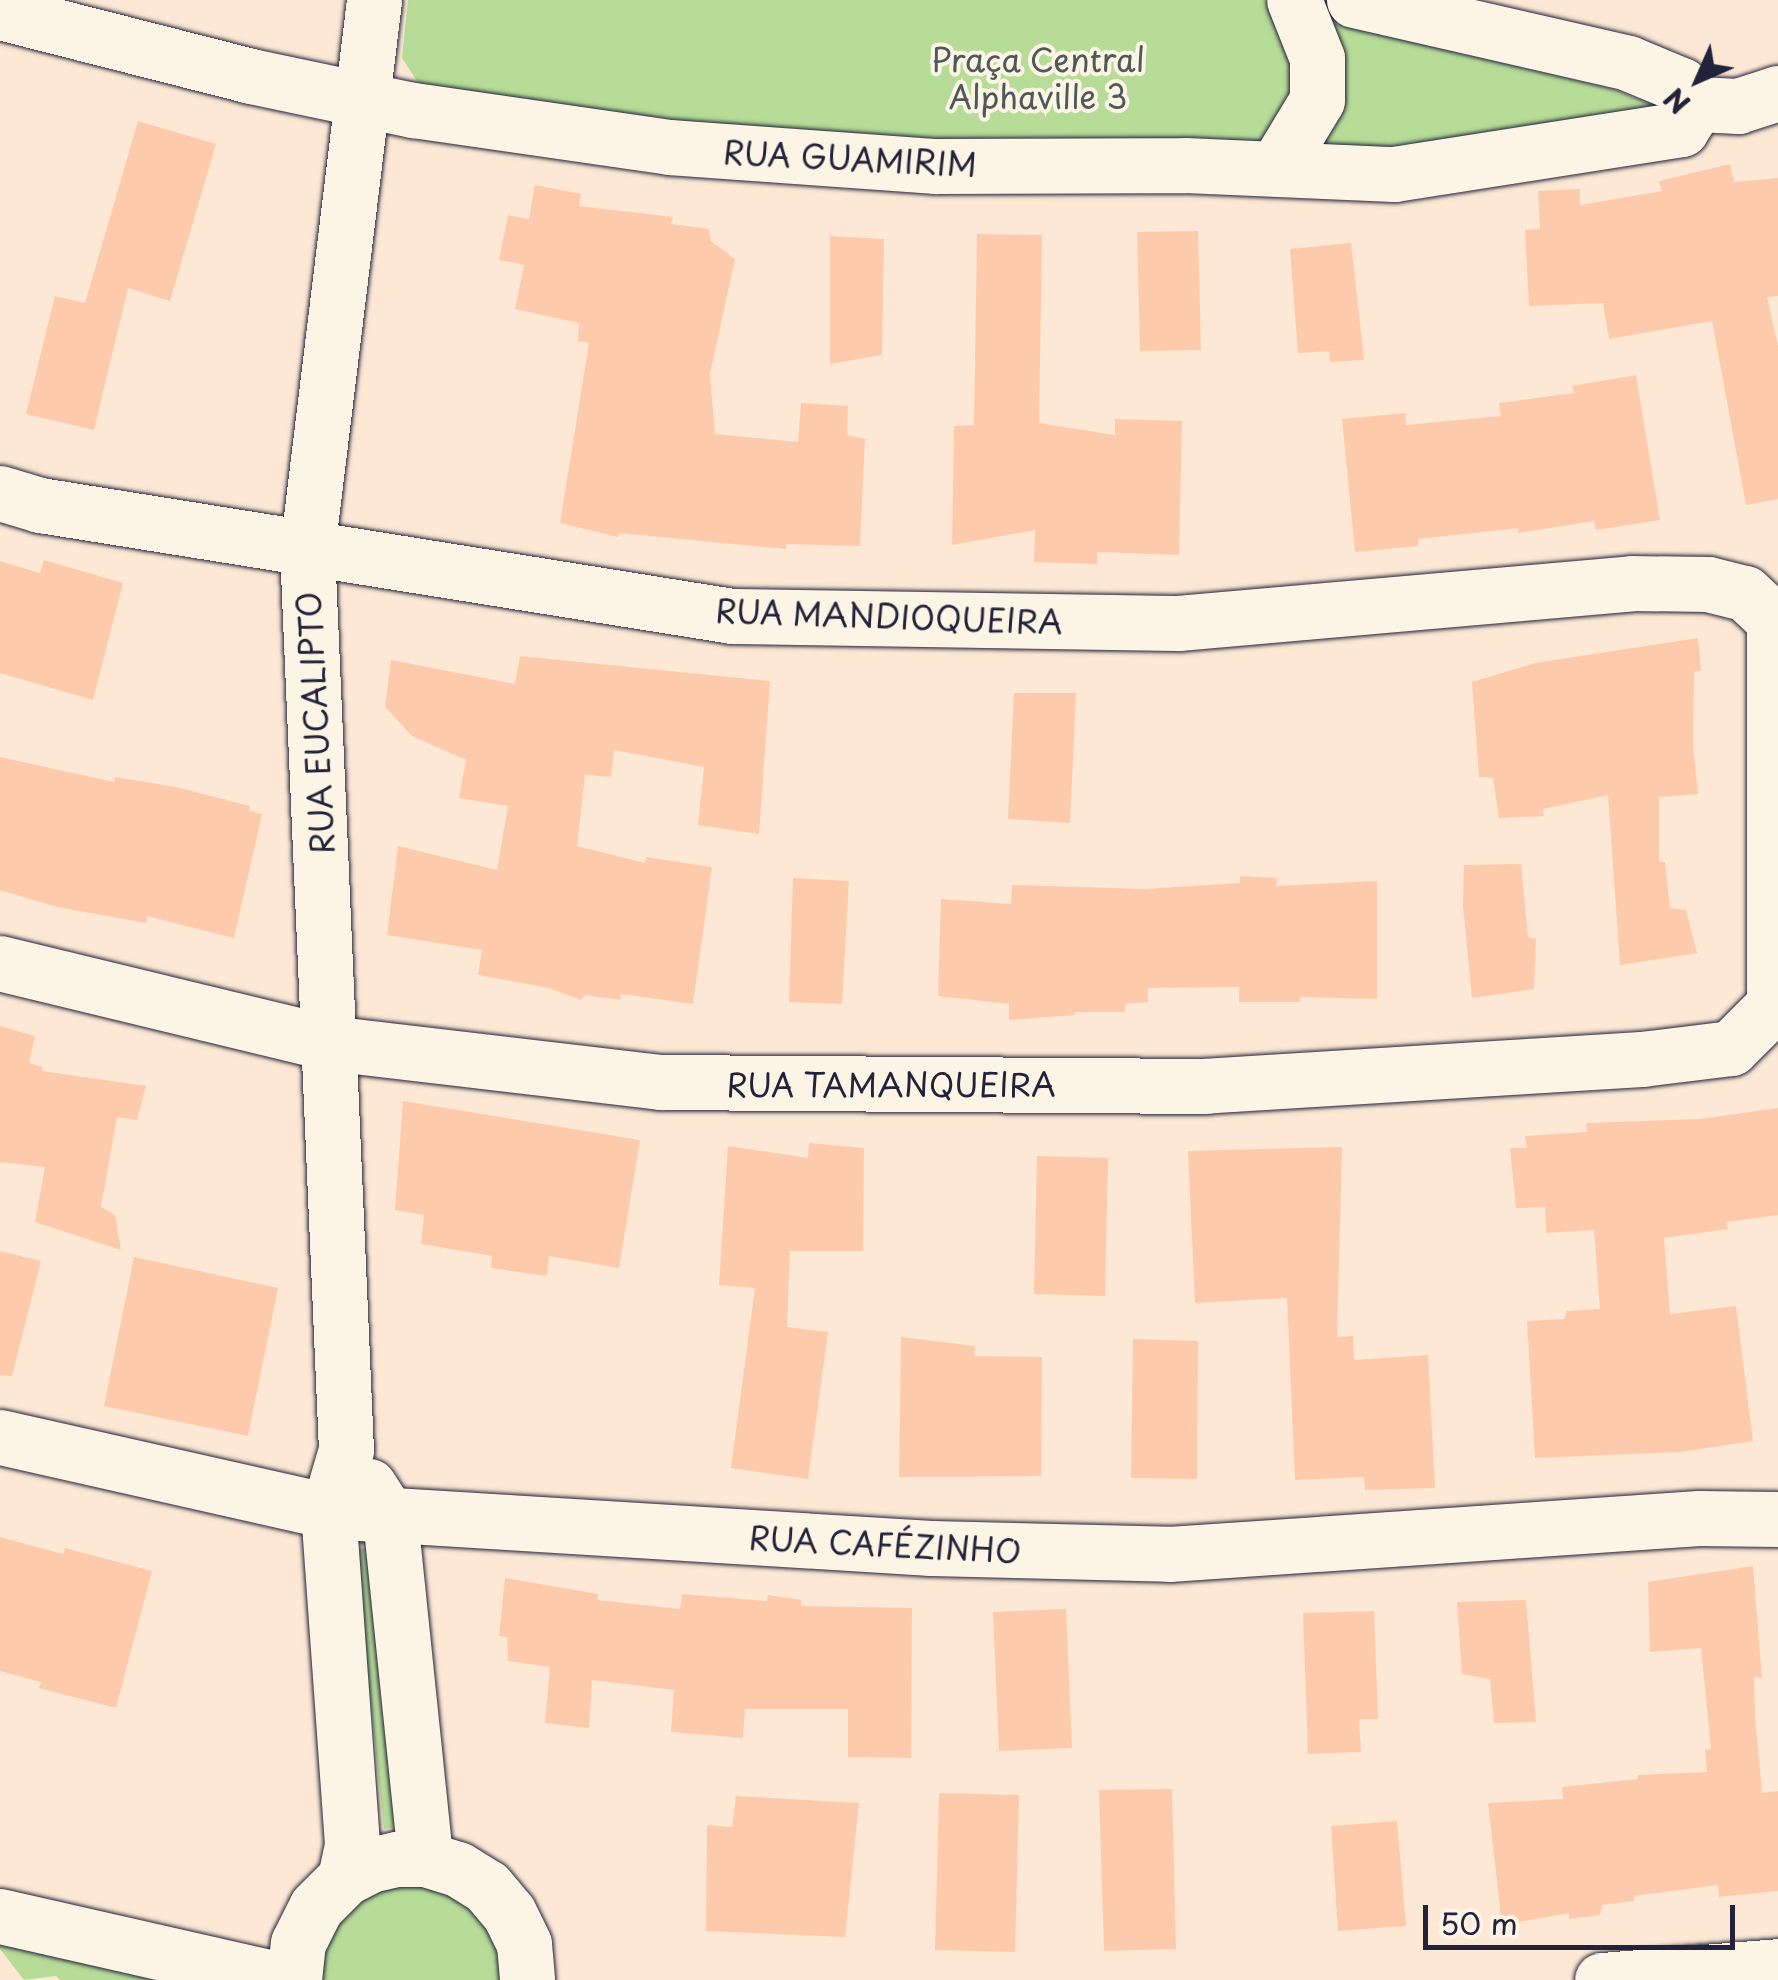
<!DOCTYPE html>
<html>
<head>
<meta charset="utf-8">
<style>
  body { margin:0 }
  #map { position:relative; width:1778px; height:1980px; overflow:hidden; background:#fce8d4; font-family:"Playpen Sans",sans-serif }
  div>[style] { position:absolute }
  [style*='--x'] { left:calc(var(--x)*1px); top:calc(var(--y)*1px); width:calc(var(--w)*1px); rotate:calc(var(--a)*1deg) }
  .green>* { inset:0; background:#b6dc98 }
  .building>* { inset:0; background:#fdcbac }
  .roads { filter:drop-shadow(0 0 2px #22223b) drop-shadow(0 0 2px #22223b) }
  .minor>* { height:55px; margin:-27.5px; padding:0 27.5px; transform-origin:27.5px; border-radius:27.5px; background:#fcf5e5 }
  span { translate:-50% -50%; white-space:nowrap; text-align:center; line-height:1.15; -webkit-text-stroke:8px #fcf5e5; paint-order:stroke }
  .park-label { font-size:32px; color:#4e5a57 }
  .street-label { font-size:32px; color:#22223b }
  .north { position:absolute; left:1648px; top:30px; width:100px; height:100px; -webkit-text-stroke:8px #fcf5e5; paint-order:stroke; rotate:225deg; font-size:28px; font-weight:700; line-height:40px; text-align:center; color:#22223b }
  .north::after { content:''; display:block; margin:auto; width:35px; height:45px; background:#22223b; clip-path:polygon(50% 0,100% 100%,50% 72%,0 100%) }
  .scale { position:absolute; left:1423px; top:1905px; width:312px; height:45px; box-sizing:border-box; border:5px solid #22223b; border-top:0; padding-left:12px; font-size:30px; line-height:35px; white-space:nowrap; color:#22223b; -webkit-text-stroke:8px #fcf5e5; paint-order:stroke }
</style>
</head>
<body>
<div id="map">
  <div class="green">
    <i style="clip-path:polygon(408px 0,1264px 0,1285px 6px,1295px 34px,1289px 100px,1262px 141px,939px 158px,424px 92px,402px 58px)"></i>
    <i style="clip-path:polygon(1329px 22px,1613px 89px,1669px 111px,1616px 124px,1314px 155px)"></i>
    <i style="clip-path:polygon(355px 1548px,377px 1550px,400px 1826px,384px 1829px)"></i>
    <i style="clip-path:polygon(403px 1876px,487px 1912px,512px 1980px,312px 1980px,329px 1911px)"></i>
    <i style="clip-path:polygon(0 1929px,197px 1980px,60px 1980px,56px 1976px,24px 1980px,0 1949px)"></i>
  </div>
  <div class="building">
    <i style="clip-path:polygon(138px 121px,216px 144px,170px 301px,128px 288px,94px 430px,26px 414px,55px 296px,85px 303px)"></i>
    <i style="clip-path:polygon(1730px 164px,1734px 182px,1778px 178px,1778px 296px,1767px 297px,1778px 346px,1778px 499px,1746px 505px,1712px 321px,1609px 339px,1603px 303px,1529px 306px,1525px 230px,1540px 229px,1538px 191px,1580px 189px,1580px 205px,1662px 191px,1659px 181px)"></i>
    <i style="clip-path:polygon(535px 185px,581px 194px,579px 206px,673px 217px,671px 224px,709px 229px,711px 241px,735px 259px,710px 374px,715px 434px,798px 442px,801px 403px,848px 406px,847px 435px,865px 439px,860px 546px,786px 544px,786px 549px,619px 533px,618px 537px,560px 523px,589px 343px,578px 341px,579px 323px,515px 309px,524px 265px,499px 260px,508px 215px,529px 219px)"></i>
    <i style="clip-path:polygon(1198px 231px,1201px 350px,1140px 351px,1137px 232px)"></i>
    <i style="clip-path:polygon(977px 234px,1042px 235px,1039px 423px,1115px 435px,1115px 419px,1182px 421px,1179px 555px,1097px 552px,1097px 564px,1034px 562px,1035px 530px,952px 545px,954px 426px,974px 425px)"></i>
    <i style="clip-path:polygon(830px 236px,884px 239px,882px 355px,830px 364px)"></i>
    <i style="clip-path:polygon(1351px 243px,1364px 360px,1330px 362px,1329px 351px,1298px 353px,1290px 249px)"></i>
    <i style="clip-path:polygon(1636px 375px,1660px 520px,1596px 530px,1594px 521px,1518px 533px,1518px 528px,1418px 539px,1418px 546px,1355px 552px,1342px 419px,1405px 413px,1406px 425px,1501px 416px,1499px 403px,1574px 393px,1572px 386px)"></i>
    <i style="clip-path:polygon(44px 560px,123px 583px,93px 700px,0 673px,0 561px,40px 573px)"></i>
    <i style="clip-path:polygon(1698px 638px,1701px 670px,1694px 672px,1693px 745px,1698px 794px,1659px 797px,1659px 862px,1665px 862px,1670px 908px,1686px 910px,1697px 953px,1620px 965px,1608px 795px,1543px 809px,1544px 816px,1499px 818px,1493px 778px,1479px 777px,1472px 682px,1535px 663px)"></i>
    <i style="clip-path:polygon(520px 656px,770px 681px,759px 834px,698px 825px,704px 767px,614px 750px,611px 777px,585px 775px,577px 846px,645px 863px,646px 857px,712px 867px,693px 1004px,621px 994px,620px 1000px,585px 995px,581px 1000px,549px 988px,478px 975px,482px 950px,387px 935px,398px 846px,497px 870px,508px 806px,459px 798px,466px 760px,412px 736px,385px 707px,391px 660px,515px 684px)"></i>
    <i style="clip-path:polygon(1014px 693px,1076px 693px,1070px 823px,1008px 819px)"></i>
    <i style="clip-path:polygon(0 757px,114px 782px,115px 777px,176px 787px,250px 806px,249px 811px,262px 814px,234px 938px,147px 916px,146px 923px,57px 907px,0 890px)"></i>
    <i style="clip-path:polygon(1521px 864px,1528px 937px,1536px 939px,1534px 989px,1472px 998px,1463px 906px,1464px 865px)"></i>
    <i style="clip-path:polygon(1240px 876px,1277px 878px,1276px 886px,1377px 881px,1377px 999px,1300px 997px,1300px 1002px,1239px 1002px,1239px 987px,1148px 988px,1148px 1002px,1126px 1004px,1125px 1012px,1075px 1012px,1075px 1015px,1009px 1020px,1009px 1004px,938px 996px,941px 899px,1011px 904px,1012px 885px,1144px 889px,1240px 883px)"></i>
    <i style="clip-path:polygon(793px 878px,849px 881px,842px 1004px,789px 1002px)"></i>
    <i style="clip-path:polygon(0 1026px,35px 1036px,29px 1063px,43px 1067px,42px 1071px,146px 1086px,137px 1120px,117px 1117px,101px 1207px,115px 1215px,121px 1250px,35px 1222px,45px 1167px,0 1162px)"></i>
    <i style="clip-path:polygon(403px 1101px,640px 1140px,619px 1268px,549px 1256px,547px 1276px,491px 1268px,492px 1256px,421px 1244px,424px 1215px,395px 1210px)"></i>
    <i style="clip-path:polygon(1778px 1108px,1778px 1215px,1726px 1222px,1728px 1229px,1664px 1238px,1670px 1314px,1736px 1306px,1753px 1441px,1680px 1452px,1535px 1458px,1527px 1321px,1564px 1319px,1567px 1311px,1600px 1309px,1594px 1230px,1546px 1233px,1545px 1207px,1516px 1208px,1510px 1148px,1527px 1148px,1525px 1136px,1587px 1132px,1586px 1123px,1700px 1119px)"></i>
    <i style="clip-path:polygon(809px 1143px,864px 1148px,863px 1251px,790px 1251px,787px 1327px,828px 1332px,808px 1479px,731px 1468px,755px 1288px,719px 1285px,728px 1146px,808px 1158px)"></i>
    <i style="clip-path:polygon(1342px 1147px,1337px 1337px,1353px 1336px,1354px 1360px,1428px 1355px,1435px 1488px,1365px 1490px,1364px 1477px,1295px 1480px,1287px 1298px,1195px 1303px,1188px 1151px)"></i>
    <i style="clip-path:polygon(1037px 1156px,1108px 1158px,1105px 1296px,1034px 1294px)"></i>
    <i style="clip-path:polygon(0 1251px,41px 1261px,12px 1376px,0 1375px)"></i>
    <i style="clip-path:polygon(134px 1257px,278px 1288px,248px 1436px,104px 1406px)"></i>
    <i style="clip-path:polygon(901px 1337px,975px 1346px,974px 1356px,1042px 1357px,1041px 1476px,899px 1477px)"></i>
    <i style="clip-path:polygon(1133px 1339px,1198px 1341px,1197px 1479px,1131px 1478px)"></i>
    <i style="clip-path:polygon(0 1537px,63px 1554px,65px 1548px,152px 1571px,116px 1708px,39px 1688px,41px 1682px,0 1671px)"></i>
    <i style="clip-path:polygon(1753px 1566px,1762px 1678px,1754px 1677px,1755px 1716px,1762px 1793px,1778px 1791px,1778px 1891px,1719px 1897px,1718px 1885px,1634px 1896px,1634px 1901px,1602px 1905px,1600px 1915px,1569px 1919px,1569px 1913px,1502px 1925px,1488px 1803px,1563px 1799px,1562px 1787px,1638px 1779px,1638px 1775px,1707px 1772px,1705px 1750px,1711px 1749px,1701px 1648px,1650px 1652px,1648px 1582px)"></i>
    <i style="clip-path:polygon(505px 1578px,598px 1594px,597px 1600px,680px 1609px,682px 1594px,767px 1601px,768px 1595px,801px 1600px,801px 1606px,912px 1608px,911px 1758px,848px 1757px,848px 1709px,745px 1709px,743px 1738px,671px 1732px,674px 1690px,592px 1680px,589px 1728px,545px 1723px,550px 1667px,508px 1661px,507px 1637px,499px 1636px)"></i>
    <i style="clip-path:polygon(1526px 1600px,1536px 1722px,1494px 1723px,1490px 1679px,1462px 1674px,1457px 1602px)"></i>
    <i style="clip-path:polygon(1066px 1609px,1072px 1748px,999px 1751px,993px 1612px)"></i>
    <i style="clip-path:polygon(1374px 1611px,1378px 1719px,1359px 1719px,1361px 1752px,1308px 1754px,1303px 1613px)"></i>
    <i style="clip-path:polygon(1172px 1789px,1176px 1949px,1104px 1951px,1099px 1790px)"></i>
    <i style="clip-path:polygon(939px 1793px,1019px 1795px,1015px 1952px,935px 1950px)"></i>
    <i style="clip-path:polygon(736px 1796px,859px 1803px,845px 1937px,706px 1931px,707px 1825px,732px 1827px)"></i>
    <i style="clip-path:polygon(1397px 1821px,1406px 1926px,1338px 1931px,1331px 1826px)"></i>
  </div>
  <div class="roads">
    <div class="minor">
      <i style="--x:1354;--y:0;--w:281;--a:12.9"></i>
      <i style="--x:1628;--y:63;--w:57;--a:22.5"></i>
      <i style="--x:1681;--y:85;--w:25;--a:50"></i>
      <i style="--x:0;--y:12;--w:259;--a:14.3"></i>
      <i style="--x:251;--y:76;--w:166;--a:11.9"></i>
      <i style="--x:413;--y:110;--w:259;--a:8.2"></i>
      <i style="--x:669;--y:147;--w:268;--a:4.1"></i>
      <i style="--x:936;--y:166;--w:249;--a:-0.2"></i>
      <i style="--x:1185;--y:165;--w:209;--a:2.5"></i>
      <i style="--x:1394;--y:174;--w:291;--a:-8.9"></i>
      <i style="--x:1681;--y:129;--w:30;--a:-57"></i>
      <i style="--x:1697;--y:104;--w:41;--a:2.8"></i>
      <i style="--x:1738;--y:106;--w:42;--a:-18"></i>
      <i style="--x:1276;--y:168;--w:79;--a:-58.9"></i>
      <i style="--x:1317;--y:100;--w:42;--a:-90"></i>
      <i style="--x:1317;--y:58;--w:62;--a:-111.6"></i>
      <i style="--x:0;--y:493;--w:42;--a:16.7"></i>
      <i style="--x:40;--y:505;--w:701;--a:9.11"></i>
      <i style="--x:732;--y:616;--w:446;--a:0.9"></i>
      <i style="--x:1178;--y:623;--w:456;--a:-5"></i>
      <i style="--x:1632;--y:583;--w:76;--a:0.8"></i>
      <i style="--x:1708;--y:584;--w:38;--a:14"></i>
      <i style="--x:1745;--y:593;--w:40;--a:43"></i>
      <i style="--x:1774;--y:620;--w:385;--a:90"></i>
      <i style="--x:1774;--y:1005;--w:61;--a:135"></i>
      <i style="--x:1731;--y:1048;--w:90;--a:173"></i>
      <i style="--x:1642;--y:1059;--w:437;--a:176.5"></i>
      <i style="--x:1206;--y:1086;--w:545;--a:-179.58"></i>
      <i style="--x:661;--y:1082;--w:333;--a:-173.3"></i>
      <i style="--x:330;--y:1043;--w:340;--a:-166.4"></i>
      <i style="--x:0;--y:1437;--w:336;--a:12.7"></i>
      <i style="--x:328;--y:1511;--w:604;--a:3.51"></i>
      <i style="--x:931;--y:1548;--w:238;--a:1.4"></i>
      <i style="--x:1169;--y:1554;--w:531;--a:-3.89"></i>
      <i style="--x:1699;--y:1518;--w:79;--a:0.7"></i>
      <i style="--x:369;--y:1486;--w:38;--a:57"></i>
      <i style="--x:390;--y:1518;--w:343;--a:84.1"></i>
      <i style="--x:345;--y:1878;--w:35;--a:-78"></i>
      <i style="--x:352;--y:1844;--w:334;--a:-94.1"></i>
      <i style="--x:328;--y:1511;--w:64;--a:-73.6"></i>
      <i style="--x:346;--y:1450;--w:901;--a:-92.48"></i>
      <i style="--x:307;--y:550;--w:554;--a:-83.05"></i>
      <i style="--x:0;--y:1916;--w:289;--a:12.8"></i>
      <i style="--x:294;--y:1980;--w:37;--a:-84"></i>
      <i style="--x:298;--y:1943;--w:40;--a:-63.4"></i>
      <i style="--x:316;--y:1907;--w:41;--a:-45"></i>
      <i style="--x:345;--y:1878;--w:28;--a:-27"></i>
      <i style="--x:370;--y:1865;--w:28;--a:-13"></i>
      <i style="--x:397;--y:1859;--w:28;--a:0"></i>
      <i style="--x:425;--y:1859;--w:34;--a:17"></i>
      <i style="--x:458;--y:1869;--w:34;--a:32"></i>
      <i style="--x:487;--y:1887;--w:34;--a:50"></i>
      <i style="--x:509;--y:1913;--w:34;--a:64"></i>
      <i style="--x:524;--y:1944;--w:36;--a:85"></i>
      <i style="--x:1602;--y:1980;--w:177;--a:-4.5"></i>
    </div>
  </div>
  <div class="park-label">
    <span style="left:1038px;top:78px">Praça Central<br>Alphaville 3</span>
  </div>
  <div class="street-label">
    <span style="left:850px;top:158px;rotate:3deg">RUA GUAMIRIM</span>
    <span style="left:889px;top:616px;rotate:2deg">RUA MANDIOQUEIRA</span>
    <span style="left:315px;top:723px;rotate:-93deg">RUA EUCALIPTO</span>
    <span style="left:891px;top:1084px">RUA TAMANQUEIRA</span>
    <span style="left:885px;top:1544px;rotate:3deg">RUA CAFÉZINHO</span>
  </div>
  <div class="north">N</div>
  <div class="scale">50 m</div>
</div>
</body>
</html>
